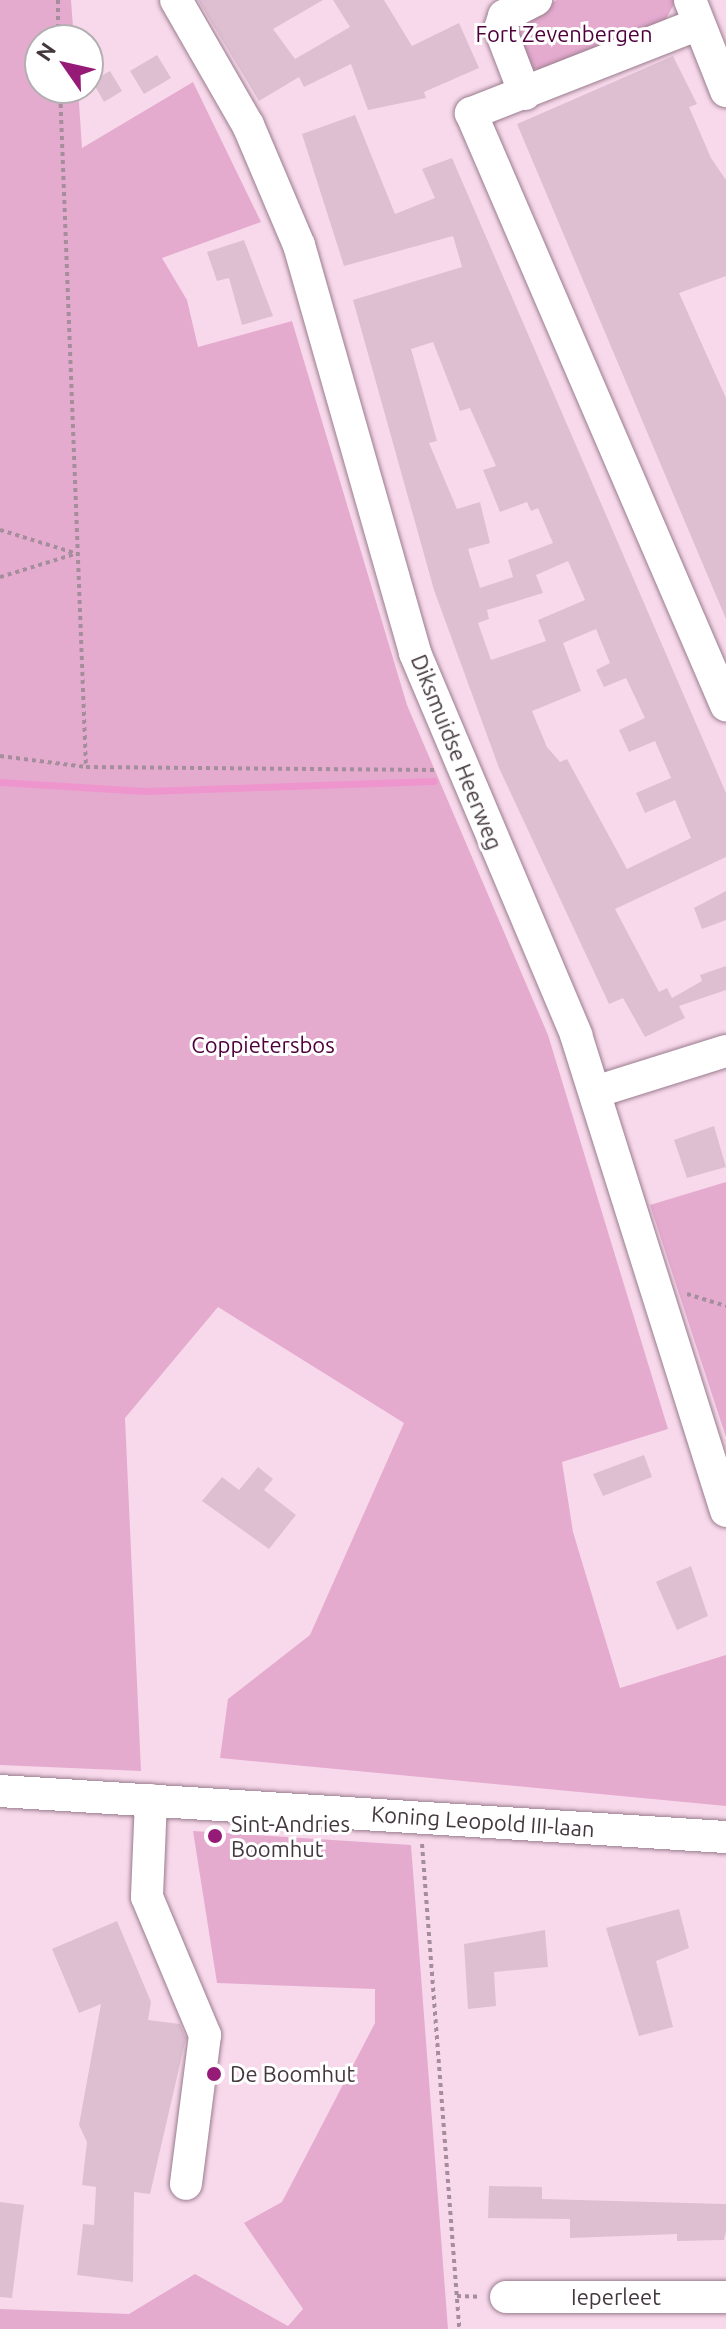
<!DOCTYPE html>
<html>
<head>
<meta charset="utf-8">
<style>
  body { margin:0 }
  #map { position:relative; width:726px; height:2329px; overflow:hidden; background:#f8d9eb; font-family:Ubuntu,sans-serif }
  div>[style] { position:absolute }
  [style*='--x'] { left:calc(var(--x)*1px); top:calc(var(--y)*1px); width:calc(var(--w)*1px); rotate:calc(var(--a)*1deg) }
  .green>* { inset:0; background:#e5abcf }
  .stream>* { height:7px; margin:-3.5px; padding:0 3.5px; transform-origin:3.5px; border-radius:3.5px; background:#ee95ce }
  .building>* { inset:0; background:#debfd1 }
  .path>* { height:4px; margin-top:-2px; transform-origin:0; background:repeating-linear-gradient(90deg,#a58e9b 0 4px,transparent 0 8px) }
  .roads { filter:drop-shadow(0 0 2px #997d8e) drop-shadow(0 0 2px #997d8e) }
  .minor>* { height:32px; margin:-16px; padding:0 16px; transform-origin:16px; border-radius:16px; background:#fff }
  .dots>* { width:22px; height:22px; translate:-50% -50%; box-sizing:border-box; border:4px solid #fff; border-radius:50% }
  span { translate:-50% -50%; white-space:nowrap; text-align:center; line-height:1.15; -webkit-text-stroke:6px #fff; paint-order:stroke }
  .park-label { font-size:22px; color:#4e003b }
  .street-label { font-size:22px; color:#44383f }
  .poi-label { font-size:22px; color:#44383f }
  .left { translate:0 -50%; text-align:left }
  .north { position:absolute; left:24px; top:24px; width:80px; height:80px; box-sizing:border-box; background:#fff; border:2px solid #b4afb2; border-radius:50%; rotate:304deg; font-size:22px; font-weight:700; line-height:32px; text-align:center; color:#44383f }
  .north::after { content:''; display:block; margin:auto; width:28px; height:36px; background:#961b76; clip-path:polygon(50% 0,100% 100%,50% 72%,0 100%) }
</style>
</head>
<body>
<div id="map">
  <div class="green">
    <i style="clip-path:polygon(0 0,71px 0,74px 40px,40px 40px,40px 88px,78px 88px,82px 148px,193px 82px,261px 222px,162px 258px,187px 300px,198px 347px,292px 321px,407px 705px,548px 1035px,668px 1429px,562px 1462px,573px 1532px,620px 1688px,726px 1655px,726px 1806px,220px 1758px,228px 1699px,310px 1635px,404px 1423px,218px 1307px,125px 1418px,141px 1771px,0 1765px)"></i>
    <i style="clip-path:polygon(557px 0,674px 0,675px 2px,664px 23px,538px 70px,524px 64px,513px 27px)"></i>
    <i style="clip-path:polygon(726px 1182px,726px 1437px,650px 1205px)"></i>
    <i style="clip-path:polygon(193px 1831px,411px 1845px,448px 2329px,0 2329px,0 2309px,129px 2314px,195px 2274px,288px 2326px,303px 2309px,244px 2223px,282px 2202px,375px 2023px,375px 1989px,217px 1983px)"></i>
  </div>
  <div class="stream">
    <i style="--x:0;--y:782;--w:145;--a:3.6"></i>
    <i style="--x:145;--y:791;--w:289;--a:-2"></i>
  </div>
  <div class="building">
    <i style="clip-path:polygon(198px 0,323px 0,273px 29px,295px 59px,350px 27px,333px 0,384px 0,412px 46px,459px 23px,479px 68px,424px 92px,426px 98px,368px 110px,351px 64px,304px 87px,299px 77px,259px 101px)"></i>
    <i style="clip-path:polygon(157px 55px,171px 78px,144px 94px,130px 71px)"></i>
    <i style="clip-path:polygon(673px 56px,697px 104px,689px 107px,711px 158px,726px 180px,726px 276px,679px 293px,726px 398px,726px 619px,517px 124px)"></i>
    <i style="clip-path:polygon(110px 71px,122px 91px,104px 102px,92px 81px)"></i>
    <i style="clip-path:polygon(evenodd,355px 115px,395px 214px,435px 198px,422px 169px,452px 158px,726px 793px,726px 857px,615px 909px,659px 992px,667px 988px,672px 998px,702px 981px,700px 975px,726px 966px,726px 990px,679px 1006px,685px 1018px,645px 1037px,623px 998px,609px 1004px,499px 768px,434px 590px,353px 300px,462px 267px,453px 236px,344px 266px,302px 134px,355px 115px,433px 342px,460px 411px,470px 408px,496px 466px,483px 470px,500px 512px,527px 502px,531px 511px,538px 508px,553px 543px,508px 560px,513px 577px,480px 588px,468px 549px,490px 543px,480px 502px,457px 509px,429px 443px,437px 441px,411px 349px,433px 342px,355px 115px,568px 561px,585px 600px,538px 620px,546px 641px,491px 660px,478px 623px,489px 619px,487px 610px,543px 593px,536px 575px,568px 561px,355px 115px,596px 629px,610px 663px,596px 670px,604px 687px,626px 678px,645px 718px,619px 730px,629px 752px,655px 741px,671px 778px,636px 793px,645px 813px,675px 800px,691px 838px,627px 869px,567px 759px,560px 762px,547px 747px,532px 711px,581px 691px,563px 643px,596px 629px)"></i>
    <i style="clip-path:polygon(244px 240px,273px 316px,242px 325px,229px 278px,217px 281px,207px 252px)"></i>
    <i style="clip-path:polygon(726px 891px,726px 920px,702px 929px,694px 908px)"></i>
    <i style="clip-path:polygon(714px 1126px,726px 1167px,687px 1178px,674px 1140px)"></i>
    <i style="clip-path:polygon(644px 1455px,652px 1477px,603px 1496px,593px 1474px)"></i>
    <i style="clip-path:polygon(258px 1467px,273px 1479px,264px 1490px,296px 1515px,269px 1549px,202px 1501px,222px 1477px,239px 1490px)"></i>
    <i style="clip-path:polygon(691px 1566px,708px 1616px,677px 1630px,656px 1582px)"></i>
    <i style="clip-path:polygon(679px 1909px,689px 1948px,656px 1961px,673px 2027px,639px 2036px,606px 1928px)"></i>
    <i style="clip-path:polygon(117px 1921px,151px 2002px,148px 2020px,180px 2024px,186px 2038px,150px 2194px,134px 2192px,133px 2282px,77px 2275px,83px 2224px,94px 2225px,96px 2187px,82px 2185px,87px 2142px,79px 2125px,101px 2004px,79px 2013px,52px 1949px)"></i>
    <i style="clip-path:polygon(545px 1930px,548px 1967px,494px 1972px,496px 2006px,468px 2009px,464px 1944px)"></i>
    <i style="clip-path:polygon(489px 2186px,542px 2187px,542px 2199px,726px 2204px,726px 2231px,724px 2240px,677px 2241px,677px 2234px,570px 2238px,570px 2219px,488px 2218px)"></i>
    <i style="clip-path:polygon(0 2202px,24px 2205px,12px 2298px,0 2297px)"></i>
  </div>
  <div class="path">
    <i style="--x:58;--y:0;--w:40;--a:90"></i>
    <i style="--x:60;--y:88;--w:679;--a:87.81"></i>
    <i style="--x:0;--y:530;--w:82;--a:17.1"></i>
    <i style="--x:0;--y:577;--w:78;--a:-17"></i>
    <i style="--x:0;--y:756;--w:87;--a:7.3"></i>
    <i style="--x:86;--y:767;--w:351;--a:0.5"></i>
    <i style="--x:687;--y:1294;--w:41;--a:17.1"></i>
    <i style="--x:422;--y:1844;--w:486;--a:85.6"></i>
    <i style="--x:457;--y:2296;--w:23;--a:2"></i>
  </div>
  <div class="roads">
    <div class="minor">
      <i style="--x:176;--y:0;--w:144;--a:60.1"></i>
      <i style="--x:248;--y:125;--w:130;--a:67"></i>
      <i style="--x:299;--y:245;--w:424;--a:74.1"></i>
      <i style="--x:415;--y:653;--w:415;--a:67.1"></i>
      <i style="--x:576;--y:1035;--w:499;--a:72.5"></i>
      <i style="--x:690;--y:0;--w:98;--a:68.4"></i>
      <i style="--x:696;--y:25;--w:242;--a:158.6"></i>
      <i style="--x:471;--y:113;--w:645;--a:66.7"></i>
      <i style="--x:525;--y:94;--w:70;--a:-111"></i>
      <i style="--x:500;--y:29;--w:14;--a:-73"></i>
      <i style="--x:504;--y:16;--w:36;--a:-27"></i>
      <i style="--x:595;--y:1092;--w:137;--a:-17.4"></i>
      <i style="--x:0;--y:1791;--w:727;--a:3.63"></i>
      <i style="--x:151;--y:1800;--w:97;--a:92.4"></i>
      <i style="--x:147;--y:1897;--w:150;--a:67.2"></i>
      <i style="--x:205;--y:2035;--w:150;--a:97.3"></i>
      <i style="--x:506;--y:2297;--w:220;--a:0"></i>
    </div>
  </div>
  <div class="dots">
    <i style="left:215px;top:1836px;background:#961b76"></i>
    <i style="left:214px;top:2074px;background:#961b76"></i>
  </div>
  <div class="park-label">
    <span style="left:564px;top:34px">Fort Zevenbergen</span>
    <span style="left:263px;top:1045px">Coppietersbos</span>
  </div>
  <div class="street-label">
    <span style="left:457px;top:752px;rotate:68deg">Diksmuidse Heerweg</span>
    <span style="left:483px;top:1821px;rotate:4deg">Koning Leopold III-laan</span>
    <span style="left:616px;top:2297px">Ieperleet</span>
  </div>
  <div class="poi-label">
    <span class="left" style="left:231px;top:1836px">Sint-Andries<br>Boomhut</span>
    <span class="left" style="left:230px;top:2074px">De Boomhut</span>
  </div>
  <div class="north">N</div>
</div>
</body>
</html>
